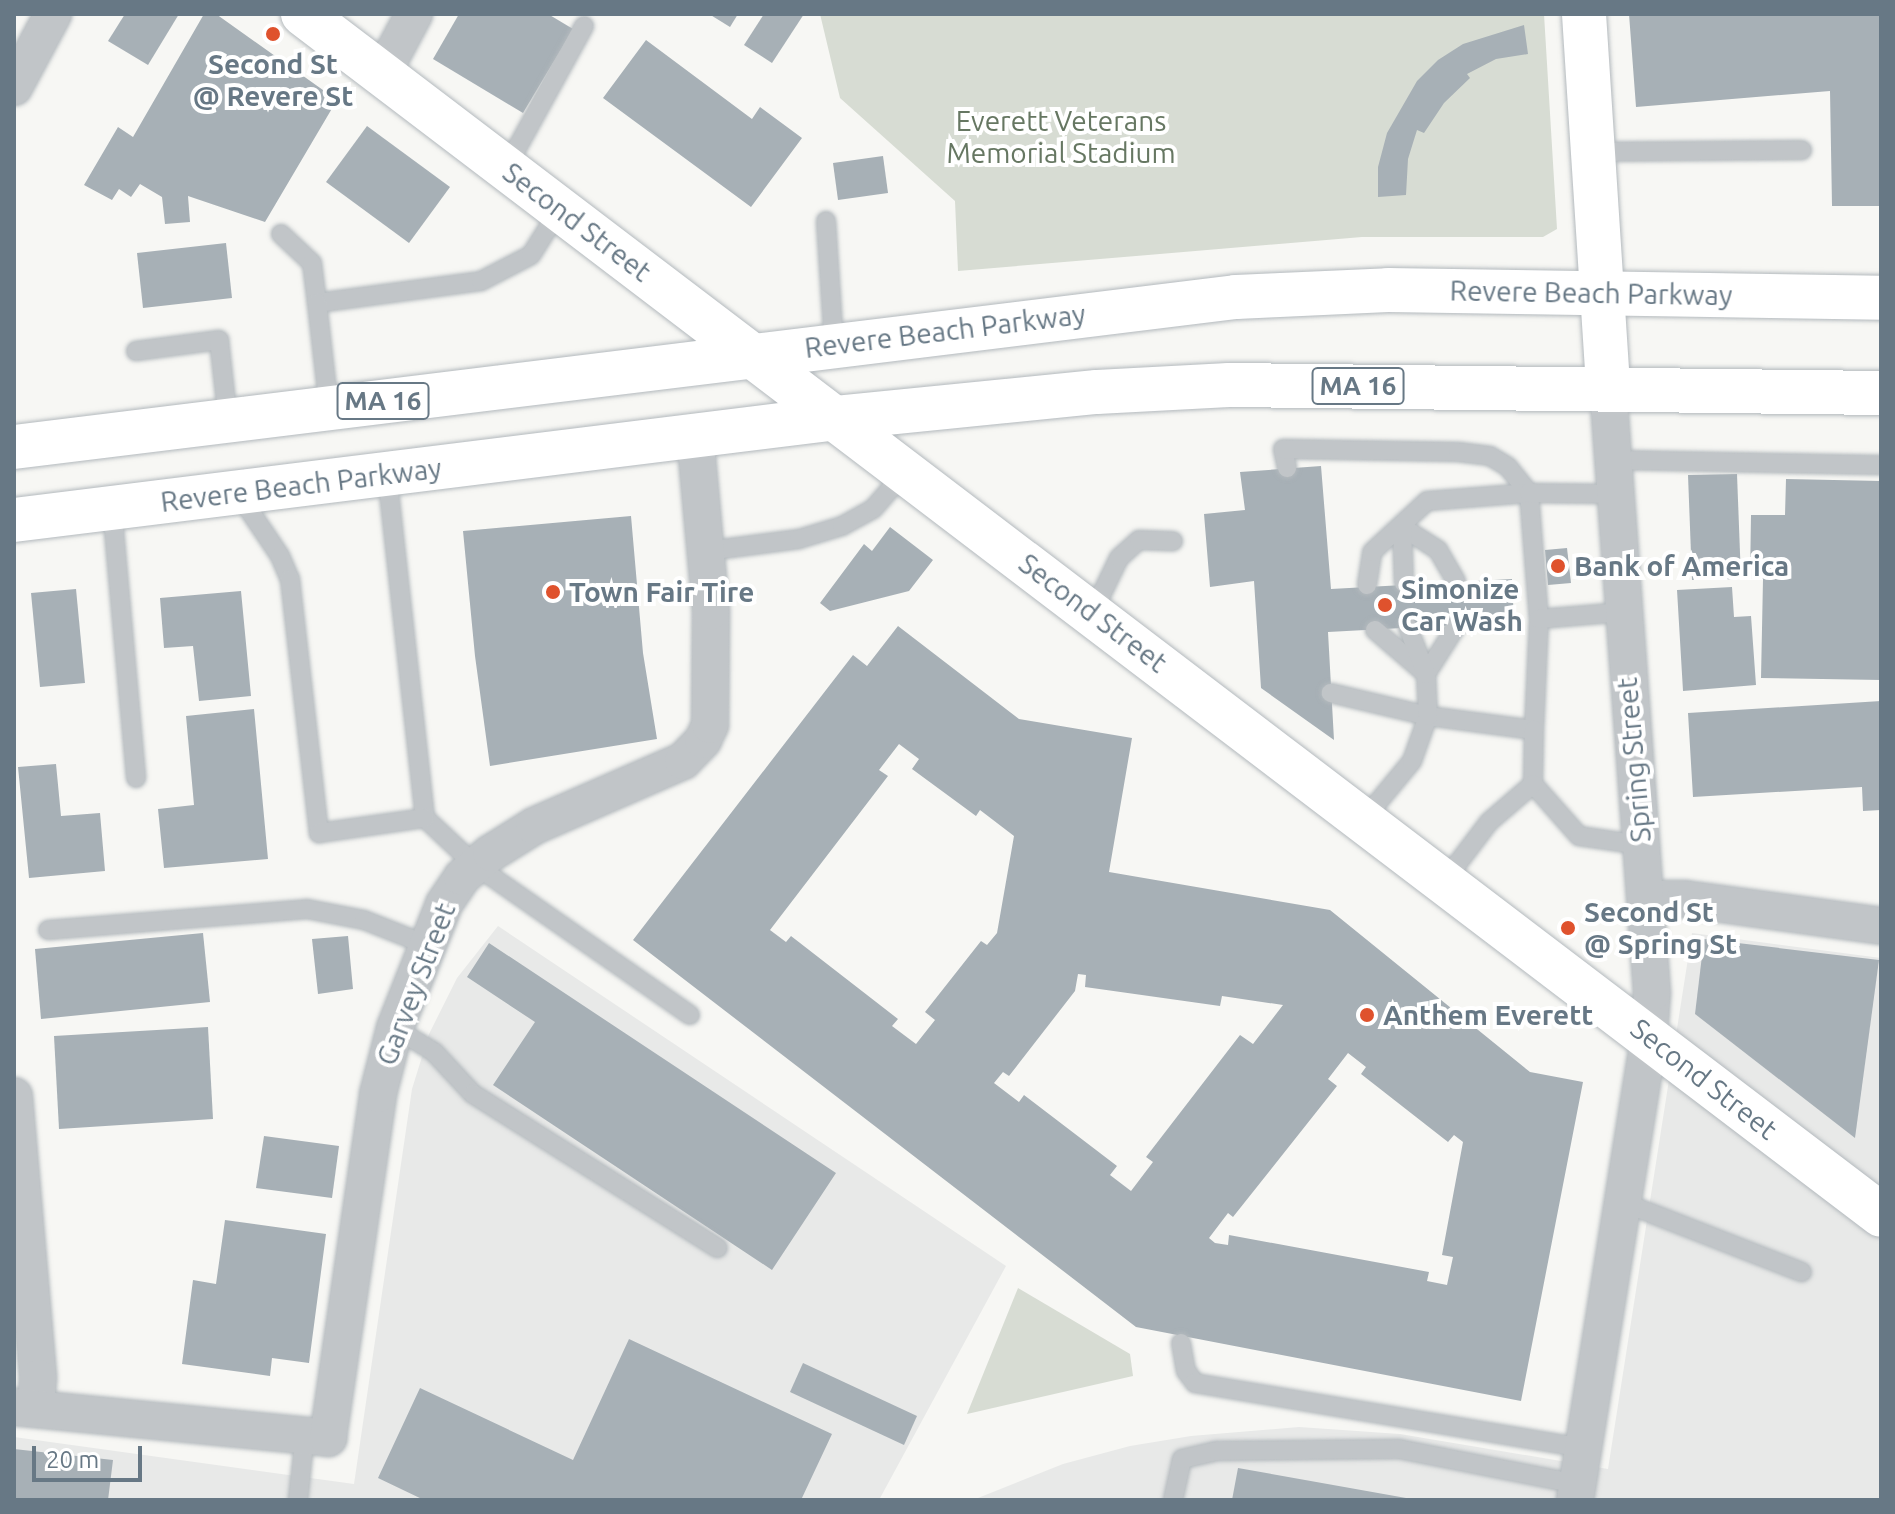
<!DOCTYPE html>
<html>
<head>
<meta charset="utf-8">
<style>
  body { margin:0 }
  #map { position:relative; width:1895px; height:1514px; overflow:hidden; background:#f7f7f4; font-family:Ubuntu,sans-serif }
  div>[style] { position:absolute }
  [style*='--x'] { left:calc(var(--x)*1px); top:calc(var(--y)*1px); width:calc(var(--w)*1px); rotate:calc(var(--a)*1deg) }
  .built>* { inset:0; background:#e8e9e8 }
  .green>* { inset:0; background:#d7dcd3 }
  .building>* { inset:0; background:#a7b0b6 }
  .roads { filter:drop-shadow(0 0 2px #b3b9bd) drop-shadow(0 0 2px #b3b9bd) }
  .lane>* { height:18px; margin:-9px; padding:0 9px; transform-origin:9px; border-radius:9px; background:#c1c5c8 }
  .street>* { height:36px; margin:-18px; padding:0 18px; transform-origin:18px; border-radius:18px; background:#c1c5c8 }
  .secondary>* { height:44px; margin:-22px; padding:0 22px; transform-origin:22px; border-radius:22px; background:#fff }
  .highway>* { height:44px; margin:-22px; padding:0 22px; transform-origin:22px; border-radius:22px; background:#fff }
  .dots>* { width:22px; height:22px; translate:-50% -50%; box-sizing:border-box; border:4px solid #fff; border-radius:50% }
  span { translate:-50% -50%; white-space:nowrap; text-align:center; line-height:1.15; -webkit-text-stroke:8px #fff; paint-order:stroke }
  .shield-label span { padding:2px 6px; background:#fff; border:2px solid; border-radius:6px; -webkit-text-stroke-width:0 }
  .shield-label { font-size:26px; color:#677885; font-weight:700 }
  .poi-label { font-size:28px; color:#677885; font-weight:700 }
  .left { translate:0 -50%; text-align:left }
  .park-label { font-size:28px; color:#667762 }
  .street-label { font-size:28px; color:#677885 }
  .frame { position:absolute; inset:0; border:16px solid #677885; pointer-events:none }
  .scale { position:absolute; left:32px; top:1446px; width:110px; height:36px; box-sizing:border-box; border:4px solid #677885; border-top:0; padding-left:10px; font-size:24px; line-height:28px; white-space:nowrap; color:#677885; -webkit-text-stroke:6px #fff; paint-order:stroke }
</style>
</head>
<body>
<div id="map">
  <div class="built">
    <i style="clip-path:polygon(498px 926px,1006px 1266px,879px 1500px,14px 1500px,14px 1437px,354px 1484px,412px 1089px,429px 1034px,457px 978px)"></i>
    <i style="clip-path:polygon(1692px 933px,1881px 958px,1881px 1500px,973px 1500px,1063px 1464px,1130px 1446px,1191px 1436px,1299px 1427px,1400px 1434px,1608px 1469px)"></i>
  </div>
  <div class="green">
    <i style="clip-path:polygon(820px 14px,1544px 14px,1557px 229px,1543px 237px,1362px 237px,958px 271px,955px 201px,840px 98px)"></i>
    <i style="clip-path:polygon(1018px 1288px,1130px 1354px,1133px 1376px,967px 1414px)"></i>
  </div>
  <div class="building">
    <i style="clip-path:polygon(125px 14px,179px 14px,148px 65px,108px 41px)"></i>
    <i style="clip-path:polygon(204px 14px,216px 14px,337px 100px,265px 222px,188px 196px,190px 222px,165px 224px,162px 197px,140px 184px,131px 197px,119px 189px,112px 200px,84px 185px,118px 127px,133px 137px)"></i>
    <i style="clip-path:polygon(459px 14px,548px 14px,573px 29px,523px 113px,433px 59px)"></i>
    <i style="clip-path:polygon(709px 14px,738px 14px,730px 27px)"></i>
    <i style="clip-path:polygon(764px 14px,804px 14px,772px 63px,744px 45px)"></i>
    <i style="clip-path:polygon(1629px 14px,1881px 14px,1881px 206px,1832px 206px,1830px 91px,1636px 107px)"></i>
    <i style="clip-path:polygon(1524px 25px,1528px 54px,1496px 59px,1467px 74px,1470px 78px,1444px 103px,1424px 133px,1417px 130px,1408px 159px,1406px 195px,1378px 197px,1378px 167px,1387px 133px,1417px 81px,1438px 60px,1463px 44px)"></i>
    <i style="clip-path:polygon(646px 40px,752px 119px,760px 107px,802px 138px,751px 207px,603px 98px)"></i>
    <i style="clip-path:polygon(367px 126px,450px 187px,409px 243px,326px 182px)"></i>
    <i style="clip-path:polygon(883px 156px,888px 193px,838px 200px,833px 163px)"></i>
    <i style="clip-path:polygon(226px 243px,232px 298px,143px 308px,137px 253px)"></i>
    <i style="clip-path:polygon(1321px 466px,1331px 589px,1512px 579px,1514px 622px,1328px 632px,1334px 740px,1261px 688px,1254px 581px,1210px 587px,1204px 514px,1245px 510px,1240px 472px)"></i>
    <i style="clip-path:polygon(1737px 474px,1741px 579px,1692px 580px,1688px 475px)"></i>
    <i style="clip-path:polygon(1786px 479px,1881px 481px,1881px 680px,1761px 678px,1763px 579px,1750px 579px,1751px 515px,1785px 515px)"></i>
    <i style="clip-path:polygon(631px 516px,643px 653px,657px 739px,490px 766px,475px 656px,463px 531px)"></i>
    <i style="clip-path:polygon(890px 527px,933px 560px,909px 591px,830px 611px,820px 603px,864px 544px,872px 551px)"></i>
    <i style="clip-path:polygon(1567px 548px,1571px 583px,1548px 585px,1545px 550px)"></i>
    <i style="clip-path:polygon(1732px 587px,1734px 617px,1751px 616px,1756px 685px,1683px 691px,1677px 590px)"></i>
    <i style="clip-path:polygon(76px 589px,85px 683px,40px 687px,31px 593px)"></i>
    <i style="clip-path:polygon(241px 591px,251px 696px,199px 701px,193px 646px,164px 648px,160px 598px)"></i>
    <i style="clip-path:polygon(evenodd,898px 626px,1019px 719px,1132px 738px,1109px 872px,1330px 910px,1530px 1072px,1583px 1082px,1521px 1401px,1136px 1327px,633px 940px,853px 655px,867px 666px,898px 626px,899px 744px,919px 759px,912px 769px,976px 816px,980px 810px,1014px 836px,997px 933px,987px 945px,981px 941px,925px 1012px,935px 1020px,916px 1044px,892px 1026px,898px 1019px,791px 936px,786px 942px,770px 930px,888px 776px,879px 770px,899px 744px,898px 626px,1078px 974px,1086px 975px,1085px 987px,1220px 1006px,1222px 996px,1283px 1005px,1253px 1044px,1240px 1035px,1146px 1157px,1153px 1162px,1131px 1191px,1110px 1175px,1117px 1166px,1024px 1095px,1019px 1102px,994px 1083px,1003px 1072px,1009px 1076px,1075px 991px,1078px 974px,898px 626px,1348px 1053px,1366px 1067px,1361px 1074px,1448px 1142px,1454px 1135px,1463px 1142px,1442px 1255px,1453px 1257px,1447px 1285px,1427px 1281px,1429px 1272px,1229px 1235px,1228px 1245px,1215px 1243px,1209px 1238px,1228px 1213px,1233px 1217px,1337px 1086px,1328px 1079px,1348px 1053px)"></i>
    <i style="clip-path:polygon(1881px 701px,1881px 810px,1863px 811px,1862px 787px,1693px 797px,1688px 713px)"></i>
    <i style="clip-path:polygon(254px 709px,268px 859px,164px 868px,158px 809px,194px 805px,186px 716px)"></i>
    <i style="clip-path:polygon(56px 764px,61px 816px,100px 813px,105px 871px,29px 878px,18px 767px)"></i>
    <i style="clip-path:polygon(203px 933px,210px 1002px,41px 1019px,35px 949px)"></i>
    <i style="clip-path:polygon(348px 936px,353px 989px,318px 994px,312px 939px)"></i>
    <i style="clip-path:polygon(1704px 939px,1879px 960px,1855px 1138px,1695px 1014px)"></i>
    <i style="clip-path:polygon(489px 943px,836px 1173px,772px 1270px,493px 1085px,535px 1022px,467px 977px)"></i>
    <i style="clip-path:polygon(208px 1027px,213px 1119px,59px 1129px,54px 1036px)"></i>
    <i style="clip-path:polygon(264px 1136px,339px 1146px,332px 1198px,256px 1188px)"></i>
    <i style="clip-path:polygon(225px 1220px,326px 1234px,309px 1363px,272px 1358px,270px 1376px,182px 1364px,193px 1280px,216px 1284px)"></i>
    <i style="clip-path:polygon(629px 1339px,832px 1434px,801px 1500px,424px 1500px,378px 1478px,420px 1388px,573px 1460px)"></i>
    <i style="clip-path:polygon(803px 1363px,917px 1416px,904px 1445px,790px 1392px)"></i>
    <i style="clip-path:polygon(14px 1449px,113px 1460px,108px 1500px,14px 1500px)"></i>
    <i style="clip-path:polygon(1238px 1468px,1406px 1498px,1406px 1500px,1232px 1500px)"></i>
  </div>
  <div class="roads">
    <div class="lane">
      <i style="--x:1593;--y:152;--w:209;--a:-0.5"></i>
      <i style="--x:506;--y:168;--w:162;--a:-61.2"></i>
      <i style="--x:826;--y:221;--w:124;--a:86.3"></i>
      <i style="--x:281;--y:234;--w:42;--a:43.1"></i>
      <i style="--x:312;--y:263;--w:40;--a:82.9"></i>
      <i style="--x:317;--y:303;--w:165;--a:-7.6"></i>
      <i style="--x:481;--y:281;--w:56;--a:-27.5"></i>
      <i style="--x:531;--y:255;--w:54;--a:-57.8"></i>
      <i style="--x:317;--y:303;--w:106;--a:83.5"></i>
      <i style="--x:136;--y:351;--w:84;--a:-7.5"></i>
      <i style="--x:219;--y:340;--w:81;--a:83.6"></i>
      <i style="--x:1612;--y:460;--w:269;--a:1.1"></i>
      <i style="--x:1287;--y:468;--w:19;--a:-102"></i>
      <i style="--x:1283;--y:449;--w:175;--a:1"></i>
      <i style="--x:1458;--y:452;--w:32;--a:7"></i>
      <i style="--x:1490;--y:456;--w:21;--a:31"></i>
      <i style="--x:1508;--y:467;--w:33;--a:51"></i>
      <i style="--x:1529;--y:493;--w:126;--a:85.5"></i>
      <i style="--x:1539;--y:619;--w:111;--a:92.6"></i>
      <i style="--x:1534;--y:730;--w:107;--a:-172.5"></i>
      <i style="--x:1428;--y:716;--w:100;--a:-166.7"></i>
      <i style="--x:387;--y:474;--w:346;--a:83.7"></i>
      <i style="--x:425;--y:818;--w:69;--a:43.2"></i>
      <i style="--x:475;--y:865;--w:262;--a:34.9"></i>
      <i style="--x:239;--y:495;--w:73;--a:56.1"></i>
      <i style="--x:280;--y:556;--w:25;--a:67"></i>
      <i style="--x:290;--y:579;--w:256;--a:83.5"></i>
      <i style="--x:319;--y:833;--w:107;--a:-8.1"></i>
      <i style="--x:112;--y:508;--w:271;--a:84.9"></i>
      <i style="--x:1402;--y:527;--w:43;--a:32.6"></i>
      <i style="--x:1438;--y:550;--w:36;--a:60"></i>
      <i style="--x:1402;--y:527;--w:56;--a:88"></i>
      <i style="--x:707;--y:551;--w:93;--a:-7.4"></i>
      <i style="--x:799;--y:539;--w:45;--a:-16.8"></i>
      <i style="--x:842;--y:526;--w:35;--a:-29"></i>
      <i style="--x:873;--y:509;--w:50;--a:-49"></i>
      <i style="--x:1367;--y:585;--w:33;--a:-81"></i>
      <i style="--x:1372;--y:552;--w:75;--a:-42.8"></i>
      <i style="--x:1427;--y:501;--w:102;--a:-4.5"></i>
      <i style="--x:1529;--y:493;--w:85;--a:0.7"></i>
      <i style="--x:1093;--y:612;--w:60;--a:-64.3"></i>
      <i style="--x:1119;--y:558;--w:27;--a:-42"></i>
      <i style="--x:1139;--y:540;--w:34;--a:2"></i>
      <i style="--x:1539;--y:619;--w:84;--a:-4.8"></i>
      <i style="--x:1375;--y:630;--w:67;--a:40.8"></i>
      <i style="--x:1426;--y:674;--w:58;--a:-57.7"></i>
      <i style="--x:1534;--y:730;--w:54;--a:91.1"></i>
      <i style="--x:1533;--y:784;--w:69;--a:48.5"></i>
      <i style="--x:1579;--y:836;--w:63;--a:8.3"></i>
      <i style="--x:1364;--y:819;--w:75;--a:-50.4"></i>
      <i style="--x:1412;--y:761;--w:48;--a:-70.4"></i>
      <i style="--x:1428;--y:716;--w:42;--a:-92.7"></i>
      <i style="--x:1426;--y:674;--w:50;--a:-111"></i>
      <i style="--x:1445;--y:880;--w:73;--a:-52.8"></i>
      <i style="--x:1489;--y:822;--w:58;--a:-40.8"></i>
      <i style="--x:48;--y:930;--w:260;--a:-4.6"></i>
      <i style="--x:307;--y:909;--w:58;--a:10.9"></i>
      <i style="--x:364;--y:920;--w:68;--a:21.6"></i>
      <i style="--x:395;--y:1028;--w:46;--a:31.6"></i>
      <i style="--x:434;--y:1052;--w:57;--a:47.1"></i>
      <i style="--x:473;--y:1094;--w:289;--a:32.2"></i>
      <i style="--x:1622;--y:1202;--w:193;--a:21.3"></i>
      <i style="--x:1181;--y:1343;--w:28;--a:80"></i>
      <i style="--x:1186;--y:1371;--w:15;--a:53"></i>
      <i style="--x:1195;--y:1383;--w:393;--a:9.5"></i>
      <i style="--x:298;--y:1500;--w:65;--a:-83.9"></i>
      <i style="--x:1173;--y:1500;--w:42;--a:-77.6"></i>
      <i style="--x:1182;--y:1459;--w:35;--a:-13"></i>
      <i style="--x:1216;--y:1451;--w:183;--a:-0.6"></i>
      <i style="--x:1399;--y:1449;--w:181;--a:11.1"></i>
    </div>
    <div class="street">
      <i style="--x:382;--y:74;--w:68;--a:-61.9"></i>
      <i style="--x:14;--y:87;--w:83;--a:-61.9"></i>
      <i style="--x:1646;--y:899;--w:39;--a:0"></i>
      <i style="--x:1685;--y:899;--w:198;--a:7.8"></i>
      <i style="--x:14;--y:1096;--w:283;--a:85.1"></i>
      <i style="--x:38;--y:1378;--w:31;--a:94"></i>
      <i style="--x:14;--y:1407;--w:316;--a:5.6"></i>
      <i style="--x:328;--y:1438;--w:348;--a:-81.7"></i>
      <i style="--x:378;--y:1094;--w:68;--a:-75.6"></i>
      <i style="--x:395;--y:1028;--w:133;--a:-68.4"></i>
      <i style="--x:444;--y:904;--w:32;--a:-56"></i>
      <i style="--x:462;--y:877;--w:38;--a:-40"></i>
      <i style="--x:491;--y:853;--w:51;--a:-32.1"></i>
      <i style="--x:534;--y:826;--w:163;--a:-23.6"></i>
      <i style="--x:683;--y:761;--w:29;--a:-46"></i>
      <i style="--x:703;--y:740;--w:17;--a:-65"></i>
      <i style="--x:710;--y:725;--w:114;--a:-89.5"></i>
      <i style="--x:711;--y:611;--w:176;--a:-95.2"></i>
      <i style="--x:1575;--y:1500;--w:470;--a:-80.9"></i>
      <i style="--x:1649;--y:1036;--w:43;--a:-86"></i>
      <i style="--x:1652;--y:993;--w:607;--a:-94.16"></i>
    </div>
    <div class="secondary">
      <i style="--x:303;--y:14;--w:1983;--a:37.27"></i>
      <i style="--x:1584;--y:14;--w:375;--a:86.3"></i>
    </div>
    <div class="highway">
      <i style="--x:14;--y:447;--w:1231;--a:-7"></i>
      <i style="--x:1236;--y:297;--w:152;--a:-2.6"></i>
      <i style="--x:1388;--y:290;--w:493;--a:0.9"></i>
      <i style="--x:14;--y:520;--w:828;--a:-7.07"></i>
      <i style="--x:836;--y:418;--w:262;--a:-5.7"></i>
      <i style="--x:1097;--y:392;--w:132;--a:-3"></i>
      <i style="--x:1229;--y:385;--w:652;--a:0.7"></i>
    </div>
  </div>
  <div class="dots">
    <i style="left:273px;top:34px;background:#df522d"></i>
    <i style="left:1558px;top:566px;background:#df522d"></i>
    <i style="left:553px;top:592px;background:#df522d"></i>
    <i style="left:1385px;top:605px;background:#df522d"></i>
    <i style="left:1568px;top:928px;background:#df522d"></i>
    <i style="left:1367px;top:1015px;background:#df522d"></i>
  </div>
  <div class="shield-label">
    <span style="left:1358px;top:386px">MA 16</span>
    <span style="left:383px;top:401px">MA 16</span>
  </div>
  <div class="poi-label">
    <span style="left:273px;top:80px">Second St<br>@ Revere St</span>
    <span class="left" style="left:1574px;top:566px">Bank of America</span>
    <span class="left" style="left:1401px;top:605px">Simonize<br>Car Wash</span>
    <span class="left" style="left:569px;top:592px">Town Fair Tire</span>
    <span class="left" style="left:1584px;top:928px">Second St<br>@ Spring St</span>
    <span class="left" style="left:1383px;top:1015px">Anthem Everett</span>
  </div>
  <div class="park-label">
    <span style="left:1061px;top:137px">Everett Veterans<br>Memorial Stadium</span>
  </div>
  <div class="street-label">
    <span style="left:577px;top:222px;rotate:37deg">Second Street</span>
    <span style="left:1591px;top:293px;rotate:1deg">Revere Beach Parkway</span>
    <span style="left:945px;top:331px;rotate:-7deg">Revere Beach Parkway</span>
    <span style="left:301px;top:485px;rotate:-7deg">Revere Beach Parkway</span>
    <span style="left:1093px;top:613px;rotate:37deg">Second Street</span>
    <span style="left:1634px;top:760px;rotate:-95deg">Spring Street</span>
    <span style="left:416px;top:984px;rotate:-69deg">Garvey Street</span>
    <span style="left:1704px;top:1079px;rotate:38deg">Second Street</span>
  </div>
  <div class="frame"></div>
  <div class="scale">20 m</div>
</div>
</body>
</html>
